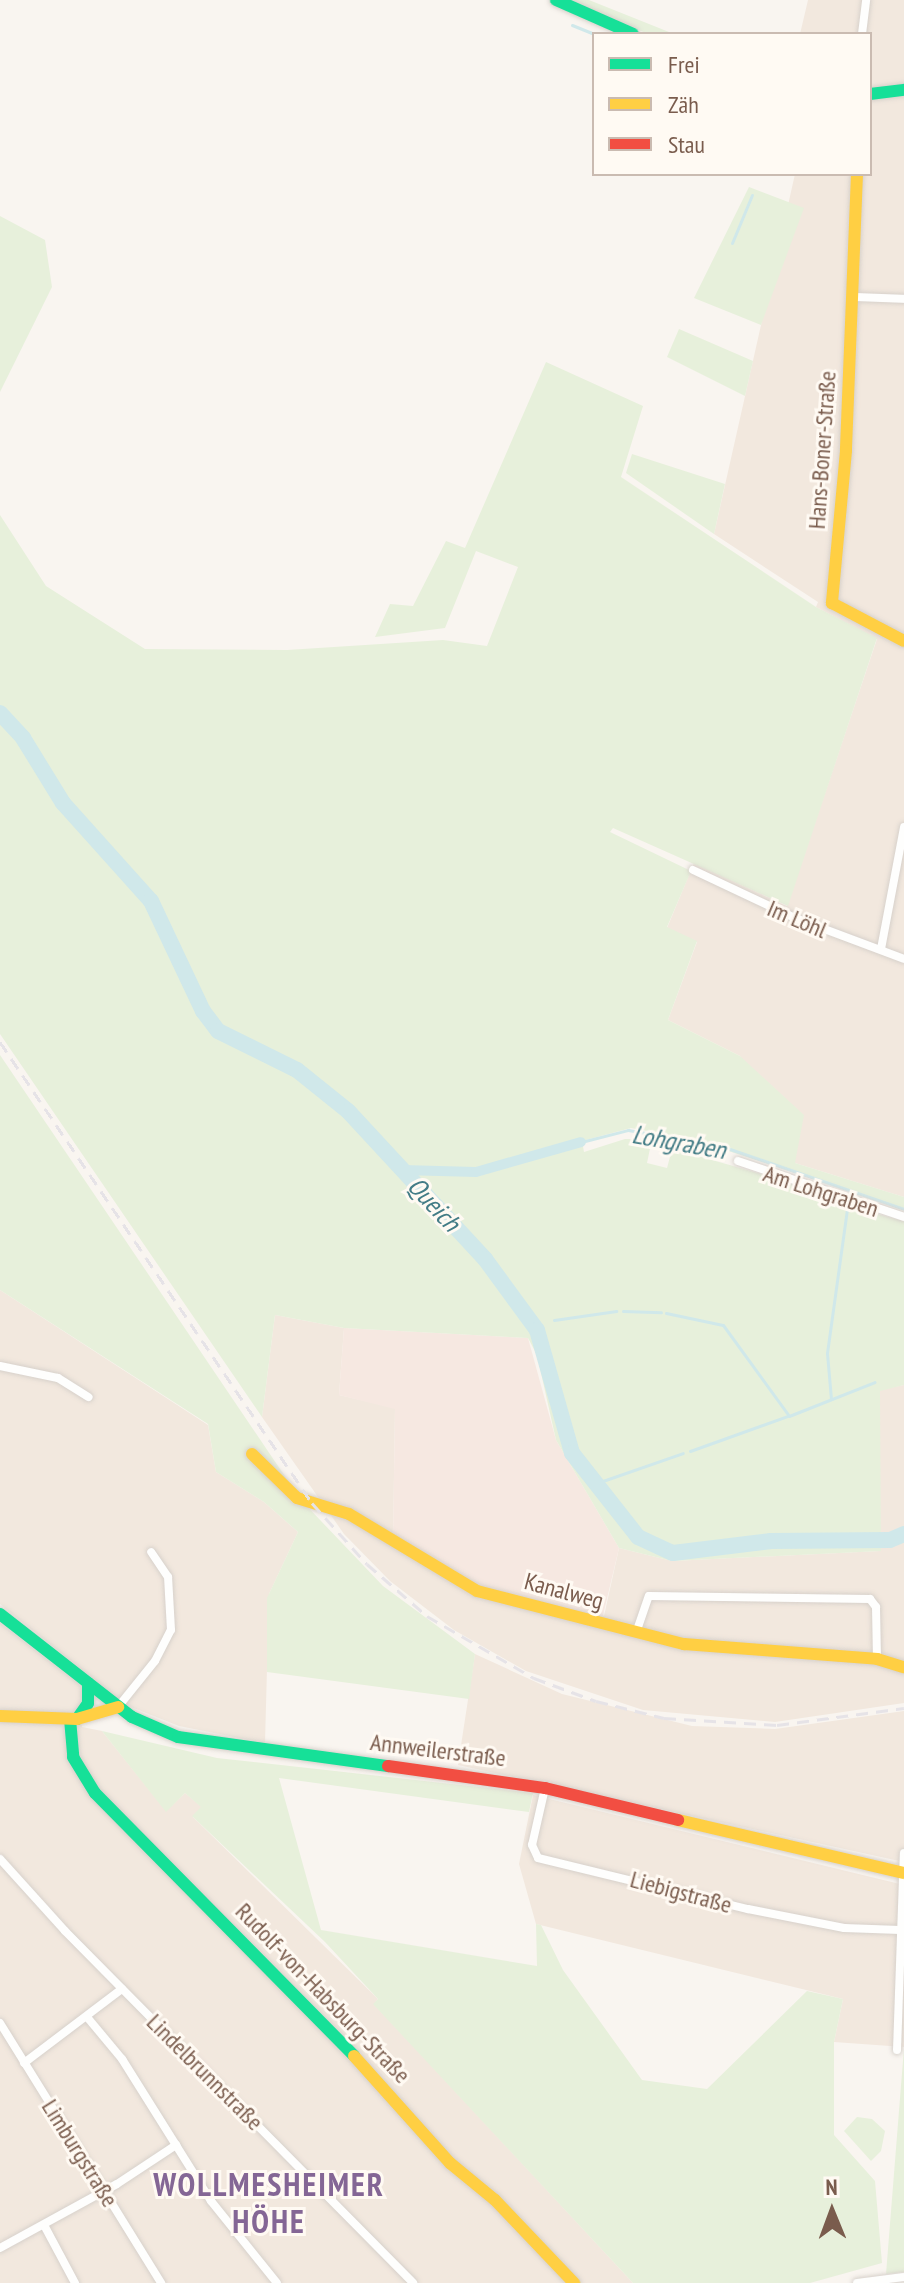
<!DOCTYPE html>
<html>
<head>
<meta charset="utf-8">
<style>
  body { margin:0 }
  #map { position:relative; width:904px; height:2283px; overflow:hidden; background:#f9f5f0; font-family:"PT Sans Narrow",sans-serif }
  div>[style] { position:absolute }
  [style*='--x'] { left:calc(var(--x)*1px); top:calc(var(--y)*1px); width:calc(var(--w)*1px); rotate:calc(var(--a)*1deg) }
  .residential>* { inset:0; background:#f2e8de }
  .commercial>* { inset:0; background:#f6e8e1 }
  .green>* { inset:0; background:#e7f0db }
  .stream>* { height:3px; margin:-1.5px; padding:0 1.5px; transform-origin:1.5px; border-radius:1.5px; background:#d0e8ea }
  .canal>* { height:10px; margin:-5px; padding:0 5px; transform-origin:5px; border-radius:5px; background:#d0e8ea }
  .river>* { height:16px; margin:-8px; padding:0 8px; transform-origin:8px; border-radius:8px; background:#d0e8ea }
  .roads { filter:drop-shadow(0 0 2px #d7d1cb) drop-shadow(0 0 2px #d7d1cb) }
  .street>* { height:8px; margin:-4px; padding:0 4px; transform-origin:4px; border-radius:4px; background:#fefefd }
  .fast>* { height:12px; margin:-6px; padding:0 6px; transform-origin:6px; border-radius:6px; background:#16e098 }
  .slow>* { height:12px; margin:-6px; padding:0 6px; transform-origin:6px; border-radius:6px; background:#ffcf43 }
  .jam>* { height:12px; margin:-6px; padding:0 6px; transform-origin:6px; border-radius:6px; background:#f24e42 }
  .rail>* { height:3px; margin-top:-1.5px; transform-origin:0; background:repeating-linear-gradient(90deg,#e6e3e7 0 12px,transparent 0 20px) }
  span { translate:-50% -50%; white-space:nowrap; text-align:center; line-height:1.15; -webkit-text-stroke:6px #fffaf3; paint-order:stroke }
  .street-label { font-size:24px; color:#7a5c4d }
  .water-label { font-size:26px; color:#437c86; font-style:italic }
  .district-label { font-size:32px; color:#846695; font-weight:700; letter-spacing:2px }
  .legend { position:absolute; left:592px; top:32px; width:280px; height:144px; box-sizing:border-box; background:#fffaf3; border:2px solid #cabbb1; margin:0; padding:10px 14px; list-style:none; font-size:24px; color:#7a5c4d }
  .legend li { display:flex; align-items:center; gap:16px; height:40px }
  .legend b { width:40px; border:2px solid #cabbb1 }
  .north { position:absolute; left:792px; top:2171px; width:80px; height:80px; -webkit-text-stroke:6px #fffaf3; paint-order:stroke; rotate:359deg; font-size:22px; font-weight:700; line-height:32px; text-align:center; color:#7a5c4d }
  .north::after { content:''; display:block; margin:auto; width:28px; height:36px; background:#7a5c4d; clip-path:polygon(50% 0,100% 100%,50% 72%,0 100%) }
</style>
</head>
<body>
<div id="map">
  <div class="residential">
    <i style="clip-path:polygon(808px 0,904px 0,904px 1197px,795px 1163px,740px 1056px,668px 1020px,697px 942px,667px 928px,694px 863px,787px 906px,877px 639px,816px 607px,818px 602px,714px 534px,795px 174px,870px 174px,870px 34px,800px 34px)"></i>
    <i style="clip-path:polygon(0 1290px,208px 1425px,216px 1472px,264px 1502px,298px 1532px,269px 1594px,265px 1743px,179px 1726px,126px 1705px,0 1604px)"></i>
    <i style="clip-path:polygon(275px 1315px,344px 1328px,339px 1395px,395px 1408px,393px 1543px,604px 1616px,619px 1548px,672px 1561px,880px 1551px,880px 1390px,904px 1385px,904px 1703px,775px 1722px,643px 1710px,526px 1671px,454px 1630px,390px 1581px,344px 1534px,262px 1417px)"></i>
    <i style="clip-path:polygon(0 1623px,79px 1684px,84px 1692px,82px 1727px,102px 1731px,166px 1811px,185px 1793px,202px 1807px,193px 1817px,378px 1999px,374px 2004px,633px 2283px,0 2283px)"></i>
    <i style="clip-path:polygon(475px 1654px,562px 1694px,692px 1726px,775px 1729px,904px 1711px,904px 1862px,458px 1765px)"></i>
    <i style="clip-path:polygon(533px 1795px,904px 1885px,904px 2047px,834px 2042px,843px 1999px,536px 1924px,519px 1864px)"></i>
  </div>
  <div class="commercial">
    <i style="clip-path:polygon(344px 1328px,528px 1338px,556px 1440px,619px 1548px,601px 1624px,489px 1594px,393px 1543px,395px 1409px,339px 1395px)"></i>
  </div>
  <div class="green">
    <i style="clip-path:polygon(569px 0,589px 0,674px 34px,648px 34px)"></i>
    <i style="clip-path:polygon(749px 187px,804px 208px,761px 325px,694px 298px)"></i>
    <i style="clip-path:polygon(0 216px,45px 240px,52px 287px,0 392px)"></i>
    <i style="clip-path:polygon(679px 329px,753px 361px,745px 396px,667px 357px)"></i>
    <i style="clip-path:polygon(546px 362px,643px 406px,621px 477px,816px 607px,877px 638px,788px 906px,613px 828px,610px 832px,691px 871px,667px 927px,697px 941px,668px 1020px,740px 1056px,804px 1115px,795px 1163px,904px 1197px,904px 1209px,692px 1139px,631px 1128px,582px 1141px,584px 1152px,625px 1139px,652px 1139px,647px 1163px,667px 1168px,674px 1142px,699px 1147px,698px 1156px,846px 1198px,858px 1209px,904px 1221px,904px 1385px,880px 1391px,881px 1551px,672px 1561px,619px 1548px,556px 1440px,537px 1355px,528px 1338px,344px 1328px,275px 1315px,262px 1417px,0 1034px,0 515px,46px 586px,145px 649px,287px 650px,443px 640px,487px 646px,518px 567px,476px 551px,445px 628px,375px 637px,390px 604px,413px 606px,446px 541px,465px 548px)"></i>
    <i style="clip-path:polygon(632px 454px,725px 484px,714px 534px,626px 473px)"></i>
    <i style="clip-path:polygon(0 1055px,301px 1500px,383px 1586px,475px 1654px,469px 1699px,267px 1672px,267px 1598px,298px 1532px,264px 1502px,216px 1472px,208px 1424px,0 1290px)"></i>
    <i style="clip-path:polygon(102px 1731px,217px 1758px,533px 1793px,529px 1812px,279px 1778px,321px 1930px,537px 1966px,536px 1924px,541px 1925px,563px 1970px,642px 2080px,707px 2089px,807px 1991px,843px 1999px,834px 2042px,834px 2135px,875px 2181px,882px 2263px,810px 2283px,633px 2283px,373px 2004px,378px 1999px,325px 1942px,192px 1816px,201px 1807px,185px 1793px,166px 1812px)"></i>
    <i style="clip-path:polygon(904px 2048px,904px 2272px,886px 2274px)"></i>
    <i style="clip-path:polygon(857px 2117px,872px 2119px,885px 2131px,881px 2151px,871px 2161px,844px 2131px)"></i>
  </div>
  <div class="stream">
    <i style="--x:572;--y:25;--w:24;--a:22"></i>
    <i style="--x:732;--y:243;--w:52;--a:-67.4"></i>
    <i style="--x:581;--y:1142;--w:49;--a:-14.3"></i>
    <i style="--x:628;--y:1130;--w:97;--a:10"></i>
    <i style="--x:724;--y:1147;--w:190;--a:19"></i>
    <i style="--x:623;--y:1311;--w:38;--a:2"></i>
    <i style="--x:666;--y:1313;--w:58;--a:11.9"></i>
    <i style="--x:723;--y:1325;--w:112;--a:54"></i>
    <i style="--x:789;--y:1416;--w:92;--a:-21.6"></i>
    <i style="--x:554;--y:1320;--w:63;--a:-8.3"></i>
    <i style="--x:831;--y:1399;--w:46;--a:-95"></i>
    <i style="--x:827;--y:1353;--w:153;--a:-82.1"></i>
    <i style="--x:690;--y:1451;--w:104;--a:-19.7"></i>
    <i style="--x:594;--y:1484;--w:94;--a:-19.2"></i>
  </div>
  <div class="canal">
    <i style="--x:402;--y:1170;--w:74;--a:1.5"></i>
    <i style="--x:476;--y:1172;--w:109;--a:-15.9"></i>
  </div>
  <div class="river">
    <i style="--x:0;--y:713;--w:34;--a:47"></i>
    <i style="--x:23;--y:738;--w:76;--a:58.4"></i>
    <i style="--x:63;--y:803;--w:132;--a:48.1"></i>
    <i style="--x:151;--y:901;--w:122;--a:64.7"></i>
    <i style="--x:203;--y:1011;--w:25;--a:53"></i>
    <i style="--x:218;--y:1031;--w:88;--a:26.3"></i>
    <i style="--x:297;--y:1070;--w:65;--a:38.8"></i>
    <i style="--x:348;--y:1111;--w:202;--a:47.2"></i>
    <i style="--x:485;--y:1259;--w:88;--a:53.8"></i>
    <i style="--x:537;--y:1330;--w:128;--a:74.1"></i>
    <i style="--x:572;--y:1453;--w:107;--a:51.8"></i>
    <i style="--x:638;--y:1537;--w:38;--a:25"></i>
    <i style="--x:673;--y:1553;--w:99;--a:-7"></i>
    <i style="--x:771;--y:1541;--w:119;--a:-0.5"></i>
    <i style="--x:890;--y:1540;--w:15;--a:-23"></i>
  </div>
  <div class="roads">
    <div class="street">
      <i style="--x:862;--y:34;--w:34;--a:-83"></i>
      <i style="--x:853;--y:297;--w:51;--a:2.2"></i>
      <i style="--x:693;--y:870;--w:113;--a:25.2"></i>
      <i style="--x:795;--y:918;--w:116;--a:20.6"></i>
      <i style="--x:881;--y:949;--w:124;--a:-79.3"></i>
      <i style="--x:738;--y:1161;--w:175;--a:18.6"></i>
      <i style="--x:0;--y:1366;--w:59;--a:11.7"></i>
      <i style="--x:58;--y:1378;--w:36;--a:32"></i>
      <i style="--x:636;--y:1633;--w:39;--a:-71"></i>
      <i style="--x:649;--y:1596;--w:221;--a:0.8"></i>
      <i style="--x:870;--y:1599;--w:10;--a:53"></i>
      <i style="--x:876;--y:1607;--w:52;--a:88.9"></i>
      <i style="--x:118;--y:1707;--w:59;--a:-51.2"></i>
      <i style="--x:155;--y:1661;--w:35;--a:-63"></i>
      <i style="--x:171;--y:1630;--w:53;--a:-93.2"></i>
      <i style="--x:168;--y:1577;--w:30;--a:-124"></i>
      <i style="--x:545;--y:1788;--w:58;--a:102.8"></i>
      <i style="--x:532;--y:1845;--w:14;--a:65"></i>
      <i style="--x:538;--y:1858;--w:216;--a:13.7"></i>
      <i style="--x:748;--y:1909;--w:98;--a:11.2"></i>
      <i style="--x:844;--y:1928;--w:56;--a:2"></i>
      <i style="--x:0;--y:1859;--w:97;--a:47.9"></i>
      <i style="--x:65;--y:1931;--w:495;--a:45.3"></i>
      <i style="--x:87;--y:2017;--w:55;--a:50.2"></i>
      <i style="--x:122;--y:2059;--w:168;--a:57.9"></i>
      <i style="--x:211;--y:2201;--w:105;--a:51.2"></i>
      <i style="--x:0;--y:2023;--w:306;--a:58.2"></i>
      <i style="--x:897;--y:2050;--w:197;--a:-88"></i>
      <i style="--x:24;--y:2063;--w:123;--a:-37.1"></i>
      <i style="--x:44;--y:2225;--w:66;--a:61.9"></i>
      <i style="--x:0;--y:2248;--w:133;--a:-28.7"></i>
      <i style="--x:117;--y:2184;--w:71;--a:-33.5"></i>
      <i style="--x:857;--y:2283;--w:47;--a:-7.3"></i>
    </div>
    <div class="fast">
      <i style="--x:556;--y:0;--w:84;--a:23.8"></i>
      <i style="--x:870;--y:94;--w:34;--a:-7"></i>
      <i style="--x:0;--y:1614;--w:167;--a:38"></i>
      <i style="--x:132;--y:1717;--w:50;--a:23.5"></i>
      <i style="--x:178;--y:1737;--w:212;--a:7.9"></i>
      <i style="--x:70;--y:1719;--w:38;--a:85"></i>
      <i style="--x:73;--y:1757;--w:42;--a:58.6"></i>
      <i style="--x:95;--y:1793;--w:369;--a:45.4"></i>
      <i style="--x:77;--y:1719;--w:19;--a:-55"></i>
      <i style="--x:88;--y:1703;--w:20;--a:-90"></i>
    </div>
    <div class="slow">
      <i style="--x:857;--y:174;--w:277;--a:92.3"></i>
      <i style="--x:846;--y:451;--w:153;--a:95.3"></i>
      <i style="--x:832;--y:603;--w:81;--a:27.8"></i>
      <i style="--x:252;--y:1454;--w:63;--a:44.4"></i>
      <i style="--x:297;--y:1498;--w:54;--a:17.1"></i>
      <i style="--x:349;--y:1514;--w:149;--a:31"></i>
      <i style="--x:477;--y:1591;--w:214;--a:14.4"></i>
      <i style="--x:684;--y:1644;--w:194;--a:4.4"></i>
      <i style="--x:877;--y:1659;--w:28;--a:17"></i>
      <i style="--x:0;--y:1716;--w:77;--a:2.2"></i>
      <i style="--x:77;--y:1719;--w:43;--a:-16.3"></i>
      <i style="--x:678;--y:1820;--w:232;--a:13.2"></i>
      <i style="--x:354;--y:2056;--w:144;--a:48.1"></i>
      <i style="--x:450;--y:2163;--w:58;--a:39.4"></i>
      <i style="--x:495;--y:2200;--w:115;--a:46.4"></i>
    </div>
    <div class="jam">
      <i style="--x:388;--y:1766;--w:159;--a:8"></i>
      <i style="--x:545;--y:1788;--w:137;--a:13.5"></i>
    </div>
  </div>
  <div class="rail">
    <i style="--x:0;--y:1042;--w:557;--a:55.91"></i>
    <i style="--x:312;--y:1503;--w:82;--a:48"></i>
    <i style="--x:367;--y:1564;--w:79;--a:40.9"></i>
    <i style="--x:427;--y:1616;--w:124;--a:30.1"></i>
    <i style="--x:534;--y:1678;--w:66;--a:20.4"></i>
    <i style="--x:596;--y:1701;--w:70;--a:14"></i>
    <i style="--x:664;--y:1718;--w:113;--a:3.5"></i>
    <i style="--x:777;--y:1725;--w:128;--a:-7.6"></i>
  </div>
  <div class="street-label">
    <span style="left:822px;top:450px;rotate:-86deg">Hans-Boner-Straße</span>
    <span style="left:797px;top:919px;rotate:23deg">Im Löhl</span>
    <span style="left:821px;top:1191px;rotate:18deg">Am Lohgraben</span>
    <span style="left:564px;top:1591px;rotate:15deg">Kanalweg</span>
    <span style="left:438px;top:1750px;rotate:7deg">Annweilerstraße</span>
    <span style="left:681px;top:1892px;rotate:15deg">Liebigstraße</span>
    <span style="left:323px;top:1993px;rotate:46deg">Rudolf-von-Habsburg-Straße</span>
    <span style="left:205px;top:2072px;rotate:45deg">Lindelbrunnstraße</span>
    <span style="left:80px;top:2153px;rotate:58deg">Limburgstraße</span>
  </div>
  <div class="water-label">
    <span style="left:679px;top:1142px;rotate:10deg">Lohgraben</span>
    <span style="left:434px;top:1204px;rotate:47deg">Queich</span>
  </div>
  <div class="district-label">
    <span style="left:269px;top:2203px">WOLLMESHEIMER<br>HÖHE</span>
  </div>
  <ul class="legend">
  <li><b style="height:10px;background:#16e098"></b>Frei</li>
  <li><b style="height:10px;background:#ffcf43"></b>Zäh</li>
  <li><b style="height:10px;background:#f24e42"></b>Stau</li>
  </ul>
  <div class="north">N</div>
</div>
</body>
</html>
